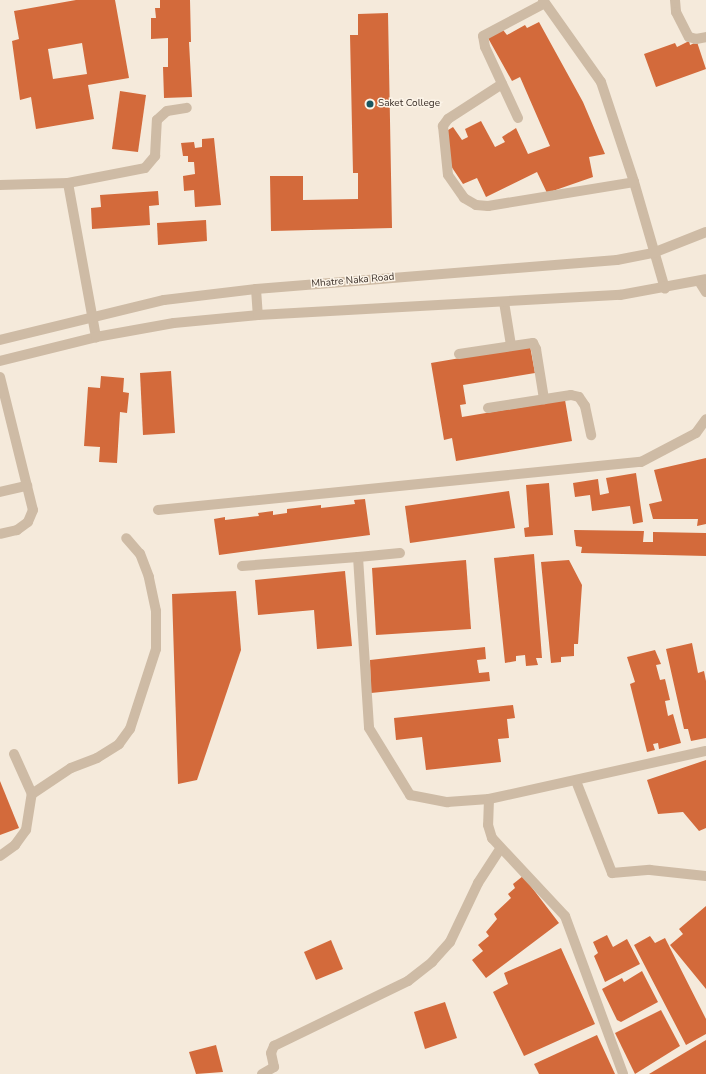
<!DOCTYPE html>
<html>
<head>
<meta charset="utf-8">
<style>
  body { margin:0 }
  #map { position:relative; width:706px; height:1074px; overflow:hidden; background:#f5eadb; font-family:"Nunito Sans",sans-serif }
  div>[style] { position:absolute }
  [style*='--x'] { left:calc(var(--x)*1px); top:calc(var(--y)*1px); width:calc(var(--w)*1px); rotate:calc(var(--a)*1deg) }
  .building>* { inset:0; background:#d36a3b }
  .minor>* { height:10px; margin:-5px; padding:0 5px; transform-origin:5px; border-radius:5px; background:#cebba5 }
  .dots>* { width:11px; height:11px; translate:-50% -50%; box-sizing:border-box; border:2px solid #fcf4e8; border-radius:50% }
  span { translate:-50% -50%; white-space:nowrap; text-align:center; line-height:1.15; -webkit-text-stroke:3px #fcf4e8; paint-order:stroke }
  .poi-label { font-size:10px; color:#392e27 }
  .left { translate:0 -50%; text-align:left }
  .street-label { font-size:10px; color:#392e27 }
</style>
</head>
<body>
<div id="map">
  <div class="building">
    <i style="clip-path:polygon(evenodd,76px 0,115px 0,129px 78px,88px 85px,94px 119px,36px 129px,31px 97px,20px 100px,12px 41px,19px 39px,14px 11px,76px 0,82px 43px,87px 74px,53px 79px,48px 49px,82px 43px)"></i>
    <i style="clip-path:polygon(160px 0,190px 0,191px 42px,189px 42px,192px 97px,164px 98px,163px 67px,168px 67px,168px 38px,151px 39px,151px 18px,156px 18px,155px 8px,160px 8px)"></i>
    <i style="clip-path:polygon(388px 13px,392px 228px,271px 231px,270px 176px,303px 176px,303px 200px,358px 199px,358px 173px,353px 173px,350px 35px,358px 35px,358px 14px)"></i>
    <i style="clip-path:polygon(539px 22px,583px 102px,605px 154px,589px 157px,593px 177px,547px 193px,537px 172px,486px 197px,477px 178px,463px 184px,449px 163px,445px 132px,453px 127px,462px 140px,468px 137px,465px 129px,481px 121px,495px 147px,505px 142px,502px 137px,516px 128px,528px 154px,550px 146px,520px 77px,512px 81px,488px 38px,503px 30px,507px 35px,525px 25px,527px 28px)"></i>
    <i style="clip-path:polygon(689px 41px,690px 45px,697px 42px,706px 69px,656px 87px,644px 54px,675px 43px,677px 47px)"></i>
    <i style="clip-path:polygon(120px 91px,146px 95px,138px 152px,112px 149px)"></i>
    <i style="clip-path:polygon(214px 138px,221px 205px,195px 207px,194px 190px,184px 191px,183px 176px,195px 174px,194px 162px,188px 162px,188px 156px,183px 156px,181px 143px,194px 142px,195px 148px,202px 147px,202px 139px)"></i>
    <i style="clip-path:polygon(158px 191px,159px 205px,149px 206px,150px 225px,92px 229px,91px 208px,101px 207px,100px 195px)"></i>
    <i style="clip-path:polygon(206px 220px,207px 241px,158px 245px,157px 223px)"></i>
    <i style="clip-path:polygon(530px 346px,535px 373px,463px 385px,466px 404px,460px 405px,462px 417px,565px 400px,572px 441px,456px 461px,452px 438px,444px 440px,431px 363px)"></i>
    <i style="clip-path:polygon(171px 371px,175px 433px,143px 435px,140px 373px)"></i>
    <i style="clip-path:polygon(101px 376px,124px 378px,123px 392px,129px 393px,127px 413px,120px 412px,117px 463px,99px 462px,100px 447px,84px 446px,88px 387px,100px 388px)"></i>
    <i style="clip-path:polygon(706px 458px,706px 524px,697px 526px,698px 519px,653px 519px,649px 504px,662px 501px,654px 470px)"></i>
    <i style="clip-path:polygon(636px 473px,643px 522px,633px 524px,630px 506px,592px 511px,590px 495px,575px 497px,573px 483px,598px 479px,600px 495px,609px 493px,606px 478px)"></i>
    <i style="clip-path:polygon(549px 483px,553px 535px,525px 537px,524px 528px,529px 527px,526px 485px)"></i>
    <i style="clip-path:polygon(509px 491px,515px 528px,410px 543px,405px 506px)"></i>
    <i style="clip-path:polygon(365px 499px,370px 535px,219px 555px,214px 519px,225px 517px,225px 520px,259px 516px,258px 513px,273px 511px,273px 515px,287px 513px,287px 509px,321px 505px,321px 508px,355px 504px,354px 500px)"></i>
    <i style="clip-path:polygon(574px 530px,644px 531px,643px 542px,653px 542px,653px 532px,706px 533px,706px 556px,581px 553px,582px 547px,576px 546px)"></i>
    <i style="clip-path:polygon(534px 554px,542px 658px,536px 658px,538px 665px,526px 666px,525px 655px,516px 656px,516px 661px,505px 663px,494px 558px)"></i>
    <i style="clip-path:polygon(466px 560px,471px 629px,376px 635px,372px 568px)"></i>
    <i style="clip-path:polygon(569px 560px,582px 585px,578px 644px,574px 644px,574px 656px,561px 657px,561px 662px,551px 663px,541px 562px)"></i>
    <i style="clip-path:polygon(345px 571px,352px 646px,317px 649px,314px 610px,258px 615px,255px 580px)"></i>
    <i style="clip-path:polygon(236px 591px,241px 650px,197px 780px,178px 784px,172px 594px)"></i>
    <i style="clip-path:polygon(692px 643px,698px 673px,704px 671px,706px 681px,706px 738px,691px 741px,688px 729px,684px 729px,666px 649px)"></i>
    <i style="clip-path:polygon(485px 647px,486px 659px,477px 660px,479px 673px,489px 672px,490px 681px,371px 693px,370px 660px)"></i>
    <i style="clip-path:polygon(655px 650px,661px 664px,656px 665px,660px 680px,665px 679px,670px 700px,665px 701px,668px 716px,673px 714px,681px 743px,659px 749px,658px 743px,653px 744px,655px 750px,647px 752px,630px 684px,635px 682px,627px 657px)"></i>
    <i style="clip-path:polygon(513px 705px,515px 718px,507px 719px,509px 738px,498px 739px,501px 762px,426px 770px,422px 737px,396px 740px,394px 718px)"></i>
    <i style="clip-path:polygon(706px 760px,706px 828px,699px 831px,683px 812px,658px 814px,647px 780px)"></i>
    <i style="clip-path:polygon(0 781px,19px 828px,0 835px)"></i>
    <i style="clip-path:polygon(523px 876px,559px 923px,486px 978px,472px 960px,483px 951px,478px 945px,489px 936px,486px 932px,497px 919px,494px 914px,511px 898px,508px 894px,515px 888px,513px 884px)"></i>
    <i style="clip-path:polygon(706px 906px,706px 989px,670px 945px,683px 934px,679px 929px)"></i>
    <i style="clip-path:polygon(607px 935px,613px 947px,627px 939px,640px 964px,605px 982px,594px 956px,598px 953px,593px 942px)"></i>
    <i style="clip-path:polygon(650px 936px,655px 943px,665px 938px,706px 1019px,706px 1034px,686px 1045px,634px 945px)"></i>
    <i style="clip-path:polygon(331px 940px,343px 969px,316px 980px,304px 952px)"></i>
    <i style="clip-path:polygon(561px 948px,595px 1024px,524px 1056px,493px 992px,508px 984px,504px 973px)"></i>
    <i style="clip-path:polygon(642px 971px,658px 1002px,621px 1022px,617px 1020px,602px 989px,622px 978px,624px 982px)"></i>
    <i style="clip-path:polygon(445px 1002px,457px 1038px,425px 1049px,414px 1012px)"></i>
    <i style="clip-path:polygon(661px 1010px,680px 1046px,635px 1074px,615px 1033px)"></i>
    <i style="clip-path:polygon(597px 1035px,615px 1074px,539px 1074px,534px 1064px)"></i>
    <i style="clip-path:polygon(706px 1040px,706px 1074px,649px 1074px)"></i>
    <i style="clip-path:polygon(216px 1045px,223px 1072px,196px 1074px,189px 1052px)"></i>
  </div>
  <div class="minor">
    <i style="--x:543;--y:0;--w:100;--a:54.7"></i>
    <i style="--x:601;--y:82;--w:105;--a:71.7"></i>
    <i style="--x:634;--y:182;--w:111;--a:73.8"></i>
    <i style="--x:675;--y:0;--w:12;--a:85"></i>
    <i style="--x:676;--y:12;--w:28;--a:63"></i>
    <i style="--x:689;--y:37;--w:7;--a:16"></i>
    <i style="--x:696;--y:39;--w:10;--a:-11"></i>
    <i style="--x:502;--y:84;--w:64;--a:147.1"></i>
    <i style="--x:448;--y:119;--w:9;--a:126"></i>
    <i style="--x:443;--y:126;--w:49;--a:84.2"></i>
    <i style="--x:448;--y:175;--w:28;--a:55"></i>
    <i style="--x:464;--y:198;--w:14;--a:30"></i>
    <i style="--x:476;--y:205;--w:12;--a:5"></i>
    <i style="--x:488;--y:206;--w:148;--a:-9.3"></i>
    <i style="--x:518;--y:118;--w:78;--a:-114.9"></i>
    <i style="--x:485;--y:47;--w:11;--a:-100"></i>
    <i style="--x:483;--y:36;--w:70;--a:-28"></i>
    <i style="--x:68;--y:183;--w:157;--a:79.7"></i>
    <i style="--x:0;--y:185;--w:68;--a:-1.7"></i>
    <i style="--x:68;--y:183;--w:78;--a:-11"></i>
    <i style="--x:145;--y:168;--w:16;--a:-50"></i>
    <i style="--x:155;--y:156;--w:36;--a:-87"></i>
    <i style="--x:157;--y:120;--w:13;--a:-42"></i>
    <i style="--x:167;--y:111;--w:20;--a:-9"></i>
    <i style="--x:699;--y:281;--w:13;--a:58"></i>
    <i style="--x:256;--y:289;--w:26;--a:86"></i>
    <i style="--x:504;--y:302;--w:44;--a:80.8"></i>
    <i style="--x:0;--y:340;--w:169;--a:-13.7"></i>
    <i style="--x:164;--y:300;--w:93;--a:-6.8"></i>
    <i style="--x:256;--y:289;--w:362;--a:-4.6"></i>
    <i style="--x:617;--y:260;--w:37;--a:-11"></i>
    <i style="--x:653;--y:253;--w:57;--a:-21.6"></i>
    <i style="--x:459;--y:354;--w:75;--a:-8.5"></i>
    <i style="--x:533;--y:343;--w:7;--a:63"></i>
    <i style="--x:536;--y:349;--w:51;--a:80.9"></i>
    <i style="--x:0;--y:361;--w:99;--a:-14"></i>
    <i style="--x:96;--y:337;--w:79;--a:-10.2"></i>
    <i style="--x:174;--y:323;--w:84;--a:-5.4"></i>
    <i style="--x:258;--y:315;--w:363;--a:-3.2"></i>
    <i style="--x:620;--y:295;--w:87;--a:-10.5"></i>
    <i style="--x:0;--y:377;--w:137;--a:76.1"></i>
    <i style="--x:33;--y:510;--w:13;--a:113"></i>
    <i style="--x:28;--y:522;--w:14;--a:144"></i>
    <i style="--x:17;--y:530;--w:17;--a:167"></i>
    <i style="--x:488;--y:408;--w:84;--a:-8.9"></i>
    <i style="--x:571;--y:395;--w:8;--a:14"></i>
    <i style="--x:579;--y:397;--w:11;--a:56"></i>
    <i style="--x:585;--y:406;--w:30;--a:78"></i>
    <i style="--x:0;--y:492;--w:28;--a:-13"></i>
    <i style="--x:158;--y:510;--w:485;--a:-5.7"></i>
    <i style="--x:641;--y:462;--w:62;--a:-27.8"></i>
    <i style="--x:696;--y:433;--w:17;--a:-54"></i>
    <i style="--x:400;--y:553;--w:42;--a:174.6"></i>
    <i style="--x:358;--y:557;--w:171;--a:86.3"></i>
    <i style="--x:369;--y:728;--w:79;--a:58.5"></i>
    <i style="--x:410;--y:795;--w:38;--a:11"></i>
    <i style="--x:447;--y:802;--w:42;--a:-4.1"></i>
    <i style="--x:489;--y:799;--w:222;--a:-12.5"></i>
    <i style="--x:242;--y:566;--w:116;--a:-4.4"></i>
    <i style="--x:14;--y:754;--w:44;--a:65.8"></i>
    <i style="--x:576;--y:781;--w:99;--a:68.6"></i>
    <i style="--x:612;--y:873;--w:38;--a:-5"></i>
    <i style="--x:650;--y:870;--w:56;--a:6.1"></i>
    <i style="--x:489;--y:799;--w:26;--a:92"></i>
    <i style="--x:488;--y:825;--w:14;--a:73"></i>
    <i style="--x:492;--y:838;--w:107;--a:46.9"></i>
    <i style="--x:565;--y:916;--w:168;--a:69.8"></i>
    <i style="--x:0;--y:856;--w:19;--a:-36"></i>
    <i style="--x:15;--y:845;--w:19;--a:-54"></i>
    <i style="--x:26;--y:830;--w:36;--a:-81"></i>
    <i style="--x:32;--y:794;--w:47;--a:-33.7"></i>
    <i style="--x:71;--y:768;--w:28;--a:-21"></i>
    <i style="--x:97;--y:758;--w:26;--a:-32"></i>
    <i style="--x:119;--y:744;--w:19;--a:-54"></i>
    <i style="--x:130;--y:729;--w:84;--a:-72"></i>
    <i style="--x:156;--y:649;--w:38;--a:-90"></i>
    <i style="--x:156;--y:611;--w:35;--a:-102"></i>
    <i style="--x:149;--y:577;--w:25;--a:-111"></i>
    <i style="--x:140;--y:554;--w:21;--a:-131"></i>
    <i style="--x:262;--y:1074;--w:14;--a:-30"></i>
    <i style="--x:274;--y:1067;--w:14;--a:-102"></i>
    <i style="--x:271;--y:1053;--w:8;--a:-67"></i>
    <i style="--x:274;--y:1046;--w:149;--a:-25.9"></i>
    <i style="--x:408;--y:981;--w:31;--a:-38"></i>
    <i style="--x:432;--y:962;--w:27;--a:-48"></i>
    <i style="--x:450;--y:942;--w:65;--a:-64.6"></i>
    <i style="--x:478;--y:883;--w:40;--a:-57.1"></i>
  </div>
  <div class="dots">
    <i style="left:370px;top:104px;background:#185660"></i>
  </div>
  <div class="poi-label">
    <span class="left" style="left:378px;top:104px">Saket College</span>
  </div>
  <div class="street-label">
    <span style="left:353px;top:281px;rotate:-5deg">Mhatre Naka Road</span>
  </div>
</div>
</body>
</html>
